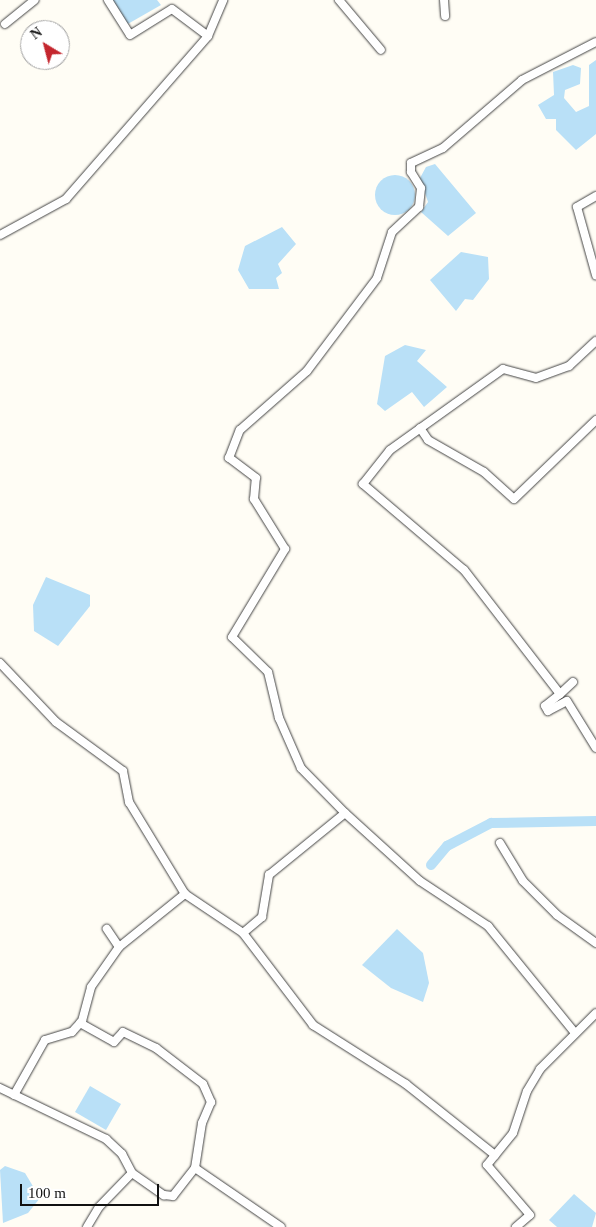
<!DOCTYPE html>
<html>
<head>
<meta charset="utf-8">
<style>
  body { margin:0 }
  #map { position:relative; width:596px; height:1227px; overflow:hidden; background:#fffdf5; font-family:"Times New Roman",serif }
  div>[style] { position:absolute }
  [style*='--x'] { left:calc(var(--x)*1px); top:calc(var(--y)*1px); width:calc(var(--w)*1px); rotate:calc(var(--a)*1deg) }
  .water>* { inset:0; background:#b9e0f7 }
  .round { border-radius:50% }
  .canal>* { height:10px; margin:-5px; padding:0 5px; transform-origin:5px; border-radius:5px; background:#b9e0f7 }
  .roads { filter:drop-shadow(0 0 1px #444) drop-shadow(0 0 1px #444) }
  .minor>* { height:8px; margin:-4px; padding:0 4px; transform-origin:4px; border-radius:4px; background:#fff }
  span { translate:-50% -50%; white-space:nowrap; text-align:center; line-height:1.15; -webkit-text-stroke:5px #fff; paint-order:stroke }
  .north { position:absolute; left:20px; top:20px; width:50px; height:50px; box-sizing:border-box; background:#fff; border:1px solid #a0a0a0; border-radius:50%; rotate:323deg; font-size:14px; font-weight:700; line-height:20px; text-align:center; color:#111 }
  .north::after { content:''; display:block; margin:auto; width:18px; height:22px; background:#c4262e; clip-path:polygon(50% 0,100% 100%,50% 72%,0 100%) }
  .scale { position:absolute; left:20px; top:1184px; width:139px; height:22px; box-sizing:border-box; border:2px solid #111; border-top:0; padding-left:6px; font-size:15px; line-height:18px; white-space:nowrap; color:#111; -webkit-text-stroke:4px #fff; paint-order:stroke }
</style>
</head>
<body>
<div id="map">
  <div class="water">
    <i style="clip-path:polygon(112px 0,157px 0,161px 5px,126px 25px)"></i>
    <i style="clip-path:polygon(596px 60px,596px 134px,576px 150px,556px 130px,556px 119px,546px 119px,538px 105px,554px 95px,553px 72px,573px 65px,581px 68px,580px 84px,565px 90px,564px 98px,576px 112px,589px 106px,589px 65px)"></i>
    <i style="clip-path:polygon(435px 164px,476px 213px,448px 236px,421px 212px,428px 202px,420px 178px,426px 167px)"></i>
    <i class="round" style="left:375px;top:175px;width:40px;height:40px"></i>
    <i style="clip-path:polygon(282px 227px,296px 244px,278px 264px,282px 273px,276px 278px,279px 289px,249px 289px,238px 270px,245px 246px)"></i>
    <i style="clip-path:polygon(461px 252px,488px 257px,489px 279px,473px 300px,465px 299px,456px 311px,430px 280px)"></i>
    <i style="clip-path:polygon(405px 345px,426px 350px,417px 361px,447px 387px,424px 407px,412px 392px,385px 411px,377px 404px,385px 356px)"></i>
    <i style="clip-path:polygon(46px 577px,90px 595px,90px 606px,58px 646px,34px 631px,33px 605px)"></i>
    <i style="clip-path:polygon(397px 929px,423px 953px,429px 983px,423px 1002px,391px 988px,362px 965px)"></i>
    <i style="clip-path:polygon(90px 1086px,121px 1104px,106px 1130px,75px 1112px)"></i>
    <i style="clip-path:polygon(5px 1166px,25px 1173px,40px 1198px,28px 1213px,3px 1223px,0 1170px)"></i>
    <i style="clip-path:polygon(574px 1194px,596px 1213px,592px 1227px,557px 1227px,549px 1220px)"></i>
  </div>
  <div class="canal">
    <i style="--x:431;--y:865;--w:25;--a:-50"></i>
    <i style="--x:447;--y:846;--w:50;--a:-27.6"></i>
    <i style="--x:491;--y:823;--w:105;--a:-1.1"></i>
  </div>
  <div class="roads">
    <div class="minor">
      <i style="--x:108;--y:0;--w:41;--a:57.8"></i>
      <i style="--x:130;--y:35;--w:49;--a:-31.8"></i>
      <i style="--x:172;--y:9;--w:45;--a:36.9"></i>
      <i style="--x:339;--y:0;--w:65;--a:50"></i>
      <i style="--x:444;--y:0;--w:16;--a:86"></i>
      <i style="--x:5;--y:24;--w:38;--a:-39"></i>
      <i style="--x:596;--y:196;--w:22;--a:150"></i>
      <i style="--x:577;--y:207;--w:71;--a:74.4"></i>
      <i style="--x:0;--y:235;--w:75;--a:-28.6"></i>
      <i style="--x:66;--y:199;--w:216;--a:-48.9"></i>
      <i style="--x:208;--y:36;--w:39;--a:-67"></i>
      <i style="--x:420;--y:428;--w:14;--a:56"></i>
      <i style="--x:428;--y:440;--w:64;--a:29.7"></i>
      <i style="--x:484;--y:472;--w:40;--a:42"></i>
      <i style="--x:514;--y:499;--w:114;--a:-43.9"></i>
      <i style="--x:0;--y:663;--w:81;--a:46.5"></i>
      <i style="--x:56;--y:722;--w:83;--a:36.2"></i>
      <i style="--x:123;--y:771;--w:32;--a:79"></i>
      <i style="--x:129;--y:802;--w:108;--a:58.7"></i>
      <i style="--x:185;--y:894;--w:70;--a:33.9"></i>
      <i style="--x:243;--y:933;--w:116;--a:52.7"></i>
      <i style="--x:313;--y:1025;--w:110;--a:32.4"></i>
      <i style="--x:406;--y:1084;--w:114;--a:38.6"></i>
      <i style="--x:573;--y:682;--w:18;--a:137"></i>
      <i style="--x:560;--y:694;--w:157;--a:-127.7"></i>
      <i style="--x:464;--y:570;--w:133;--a:-139.6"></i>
      <i style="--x:363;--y:484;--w:43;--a:-51.5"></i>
      <i style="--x:390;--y:450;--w:139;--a:-35.6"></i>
      <i style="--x:503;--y:369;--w:34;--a:15"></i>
      <i style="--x:536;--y:378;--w:35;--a:-20"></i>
      <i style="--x:569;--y:366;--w:37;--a:-43"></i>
      <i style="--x:560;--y:694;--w:19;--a:141"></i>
      <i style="--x:545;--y:706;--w:6;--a:59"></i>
      <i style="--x:548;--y:711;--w:21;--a:-28"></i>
      <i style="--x:567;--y:701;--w:55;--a:58.3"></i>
      <i style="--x:345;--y:813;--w:101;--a:42.2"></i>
      <i style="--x:420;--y:881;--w:82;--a:33.5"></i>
      <i style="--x:488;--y:926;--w:138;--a:50.9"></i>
      <i style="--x:500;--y:843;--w:44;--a:58.8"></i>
      <i style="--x:523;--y:881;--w:48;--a:45"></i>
      <i style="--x:557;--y:915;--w:48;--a:35.7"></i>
      <i style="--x:243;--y:933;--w:25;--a:-40"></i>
      <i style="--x:262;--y:917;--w:43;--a:-80.5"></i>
      <i style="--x:269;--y:875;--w:98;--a:-39.2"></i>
      <i style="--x:345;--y:813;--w:63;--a:-134.4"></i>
      <i style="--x:301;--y:768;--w:55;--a:-113.7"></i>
      <i style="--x:279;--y:718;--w:47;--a:-103.4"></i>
      <i style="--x:268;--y:672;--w:50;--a:-135.8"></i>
      <i style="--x:232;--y:637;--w:103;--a:-58.9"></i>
      <i style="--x:285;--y:549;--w:59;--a:-121.8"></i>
      <i style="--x:254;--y:499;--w:21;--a:-85"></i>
      <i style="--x:256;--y:478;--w:34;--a:-143"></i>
      <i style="--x:229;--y:458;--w:30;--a:-69"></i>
      <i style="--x:240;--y:430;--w:89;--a:-41.4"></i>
      <i style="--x:307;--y:371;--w:116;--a:-53"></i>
      <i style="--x:377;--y:278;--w:48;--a:-71.9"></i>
      <i style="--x:392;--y:232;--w:37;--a:-43"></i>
      <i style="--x:419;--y:207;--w:19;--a:-84"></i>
      <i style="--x:421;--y:188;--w:19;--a:-122"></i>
      <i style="--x:411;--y:172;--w:9;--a:-90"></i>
      <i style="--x:411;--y:163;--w:35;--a:-25"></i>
      <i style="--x:443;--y:148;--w:104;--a:-40.7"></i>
      <i style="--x:522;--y:80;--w:83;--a:-27.2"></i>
      <i style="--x:119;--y:947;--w:85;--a:-38.8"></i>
      <i style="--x:80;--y:1023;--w:39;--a:29"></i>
      <i style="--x:114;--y:1042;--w:13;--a:-48"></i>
      <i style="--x:123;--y:1032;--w:37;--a:26"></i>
      <i style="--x:156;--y:1048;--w:59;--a:37.5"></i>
      <i style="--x:203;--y:1084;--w:20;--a:66"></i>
      <i style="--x:211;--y:1102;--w:23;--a:113"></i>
      <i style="--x:202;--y:1123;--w:46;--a:98.8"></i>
      <i style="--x:0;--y:1088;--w:118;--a:25.7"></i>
      <i style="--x:106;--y:1139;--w:22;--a:43"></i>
      <i style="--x:122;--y:1154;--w:21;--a:62"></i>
      <i style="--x:132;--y:1173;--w:39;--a:35"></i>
      <i style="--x:164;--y:1195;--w:9;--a:6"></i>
      <i style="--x:173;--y:1196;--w:36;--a:-52"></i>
      <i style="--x:195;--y:1168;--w:104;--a:34.5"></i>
      <i style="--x:14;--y:1095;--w:63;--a:-60.6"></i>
      <i style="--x:45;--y:1040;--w:28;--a:-17"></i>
      <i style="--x:72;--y:1032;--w:15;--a:-48"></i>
      <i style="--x:82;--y:1021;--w:35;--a:-75"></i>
      <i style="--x:91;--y:987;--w:49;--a:-55"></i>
      <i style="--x:119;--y:947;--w:22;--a:-124"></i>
      <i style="--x:87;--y:1227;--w:23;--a:-59"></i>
      <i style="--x:99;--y:1207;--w:47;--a:-45.9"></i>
      <i style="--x:516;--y:1227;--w:18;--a:-41"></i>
      <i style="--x:530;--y:1215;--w:66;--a:-130.7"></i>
      <i style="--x:487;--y:1165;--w:41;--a:-50.9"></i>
      <i style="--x:513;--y:1133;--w:44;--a:-71.6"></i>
      <i style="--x:527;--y:1091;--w:26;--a:-59"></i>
      <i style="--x:540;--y:1069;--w:79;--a:-45"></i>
    </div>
  </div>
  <div class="north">N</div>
  <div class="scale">100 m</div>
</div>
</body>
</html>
